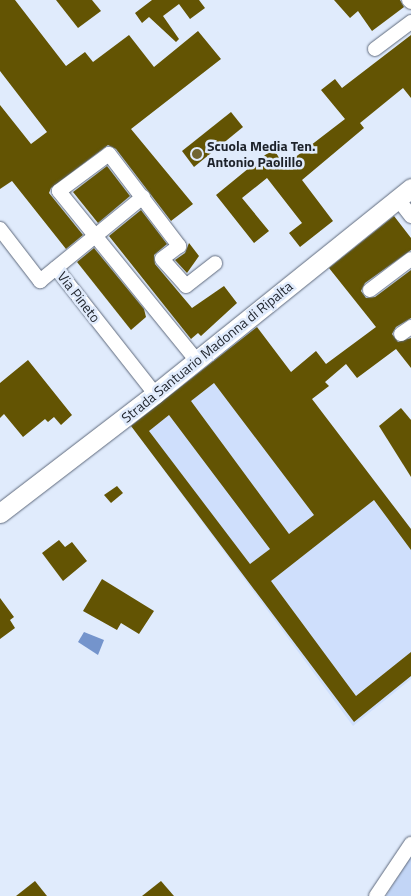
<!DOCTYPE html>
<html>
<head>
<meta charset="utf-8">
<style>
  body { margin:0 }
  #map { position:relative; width:411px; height:896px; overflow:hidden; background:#e0ebfc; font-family:"Titillium Web",sans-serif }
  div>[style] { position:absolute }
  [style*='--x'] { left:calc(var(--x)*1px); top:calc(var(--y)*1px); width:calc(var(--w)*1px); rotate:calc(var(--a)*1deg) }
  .built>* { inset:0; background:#cfdffc }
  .green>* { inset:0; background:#c2d5f6 }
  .water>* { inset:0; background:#7494cc }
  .building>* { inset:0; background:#635403 }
  .roads { filter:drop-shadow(0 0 1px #5e697c) drop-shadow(0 0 1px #5e697c) }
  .street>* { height:14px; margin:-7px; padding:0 7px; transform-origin:7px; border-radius:7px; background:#fff }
  .secondary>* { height:19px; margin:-9.5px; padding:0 9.5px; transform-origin:9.5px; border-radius:9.5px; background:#fff }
  .dots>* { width:14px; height:14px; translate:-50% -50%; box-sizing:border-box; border:2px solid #e0ebfc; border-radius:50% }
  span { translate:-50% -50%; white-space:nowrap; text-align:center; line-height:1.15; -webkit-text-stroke:5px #e0ebfc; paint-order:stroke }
  .poi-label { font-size:14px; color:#1d222a; font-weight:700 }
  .left { translate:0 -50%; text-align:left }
  .street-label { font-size:14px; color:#1d222a }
</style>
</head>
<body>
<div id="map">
  <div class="built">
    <i style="clip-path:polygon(255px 326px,411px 529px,411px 679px,353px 726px,129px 423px)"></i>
  </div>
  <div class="green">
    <i style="clip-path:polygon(411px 856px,411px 896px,386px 896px)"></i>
  </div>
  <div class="water">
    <i style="clip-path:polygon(84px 632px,104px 640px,98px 655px,78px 642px)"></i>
  </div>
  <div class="building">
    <i style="clip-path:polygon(0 0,15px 0,66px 66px,85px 52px,93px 62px,129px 35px,154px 67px,198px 31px,221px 59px,131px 129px,193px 204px,171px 221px,116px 149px,108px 145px,51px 188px,49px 193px,83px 235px,66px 249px,12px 181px,0 189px,0 105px,31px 144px,47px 132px,0 71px)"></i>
    <i style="clip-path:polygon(56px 0,92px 0,101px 11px,78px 28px)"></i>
    <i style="clip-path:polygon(152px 0,199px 0,205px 8px,190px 19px,179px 4px,163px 16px,179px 39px,176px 42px,149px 17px,142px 23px,135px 13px)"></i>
    <i style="clip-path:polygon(334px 0,400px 0,404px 7px,372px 31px,358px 11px,350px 18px)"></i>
    <i style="clip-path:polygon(411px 35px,411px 98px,403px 88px,360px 123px,364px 128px,302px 180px,333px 221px,300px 247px,289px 233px,302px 223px,267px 178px,242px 198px,269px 231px,254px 243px,216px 195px,265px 155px,274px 150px,280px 159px,284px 156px,289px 162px,345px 119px,321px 90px,335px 79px,342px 88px)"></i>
    <i style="clip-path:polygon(231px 112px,243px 127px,194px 167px,182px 151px)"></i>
    <i style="clip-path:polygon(107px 166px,130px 196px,98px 223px,73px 192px)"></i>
    <i style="clip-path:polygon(141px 210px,167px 244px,154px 255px,155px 264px,192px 308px,224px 286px,237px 303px,201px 336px,198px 333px,191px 339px,109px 236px)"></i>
    <i style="clip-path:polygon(evenodd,394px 216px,411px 238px,411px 250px,365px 283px,361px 291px,366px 298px,375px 297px,411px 270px,411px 318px,396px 327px,392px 334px,398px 342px,411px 338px,411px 368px,396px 349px,357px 378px,346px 364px,325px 382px,329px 386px,312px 399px,411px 529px,411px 550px,374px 500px,271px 581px,356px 696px,411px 652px,411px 676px,354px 722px,131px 426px,257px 327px,291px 372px,316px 351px,326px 364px,376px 327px,329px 268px,394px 216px,214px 383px,314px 515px,289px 534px,191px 401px,214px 383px,394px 216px,169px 415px,270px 549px,250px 564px,149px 431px,169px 415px)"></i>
    <i style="clip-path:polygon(189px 243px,199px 256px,187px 273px,175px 260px,185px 253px)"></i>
    <i style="clip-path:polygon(94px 248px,144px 309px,146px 317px,131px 330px,77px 262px)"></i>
    <i style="clip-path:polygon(28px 360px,72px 415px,61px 425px,54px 417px,48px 422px,45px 419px,23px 437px,4px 414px,0 418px,0 383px)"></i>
    <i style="clip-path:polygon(401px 408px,411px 420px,411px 477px,379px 426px)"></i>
    <i style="clip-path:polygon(117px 486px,123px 493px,111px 503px,104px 495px)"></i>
    <i style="clip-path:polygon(59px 540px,65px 547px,72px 542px,87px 561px,63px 581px,42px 553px)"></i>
    <i style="clip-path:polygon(102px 579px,154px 611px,139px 634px,121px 623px,117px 630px,83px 611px)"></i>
    <i style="clip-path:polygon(0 598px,14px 617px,10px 620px,15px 628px,0 639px)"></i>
    <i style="clip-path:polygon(35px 881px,47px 896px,16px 896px)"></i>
    <i style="clip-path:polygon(161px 881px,174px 896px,142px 896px)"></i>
  </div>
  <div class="roads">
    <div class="street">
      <i style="--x:409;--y:0;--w:3;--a:45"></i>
      <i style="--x:375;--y:49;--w:45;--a:-36.9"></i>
      <i style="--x:397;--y:198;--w:23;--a:52"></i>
      <i style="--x:0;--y:229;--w:66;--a:52.4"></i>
      <i style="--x:40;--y:281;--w:133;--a:-39.2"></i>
      <i style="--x:56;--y:268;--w:160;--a:51.8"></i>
      <i style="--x:370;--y:290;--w:51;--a:-37.1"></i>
      <i style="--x:401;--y:334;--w:12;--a:-35"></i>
      <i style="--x:197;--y:361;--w:219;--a:-129.1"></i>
      <i style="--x:59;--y:191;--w:62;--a:-36.5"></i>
      <i style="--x:109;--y:154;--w:116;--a:52.7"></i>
      <i style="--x:179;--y:246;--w:21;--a:143"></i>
      <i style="--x:162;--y:259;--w:36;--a:48"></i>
      <i style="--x:186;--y:286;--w:37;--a:-38"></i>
      <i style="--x:376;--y:896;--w:63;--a:-56.1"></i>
    </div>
    <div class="secondary">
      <i style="--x:0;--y:513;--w:195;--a:-37.5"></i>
      <i style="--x:155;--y:394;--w:329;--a:-38.8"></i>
    </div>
  </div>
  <div class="dots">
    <i style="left:197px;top:154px;background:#716532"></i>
  </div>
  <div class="poi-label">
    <span class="left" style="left:207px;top:154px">Scuola Media Ten.<br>Antonio Paolillo</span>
  </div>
  <div class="street-label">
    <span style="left:79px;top:297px;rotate:52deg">Via Pineto</span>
    <span style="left:207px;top:352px;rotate:-39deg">Strada Santuario Madonna di Ripalta</span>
  </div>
</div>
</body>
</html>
